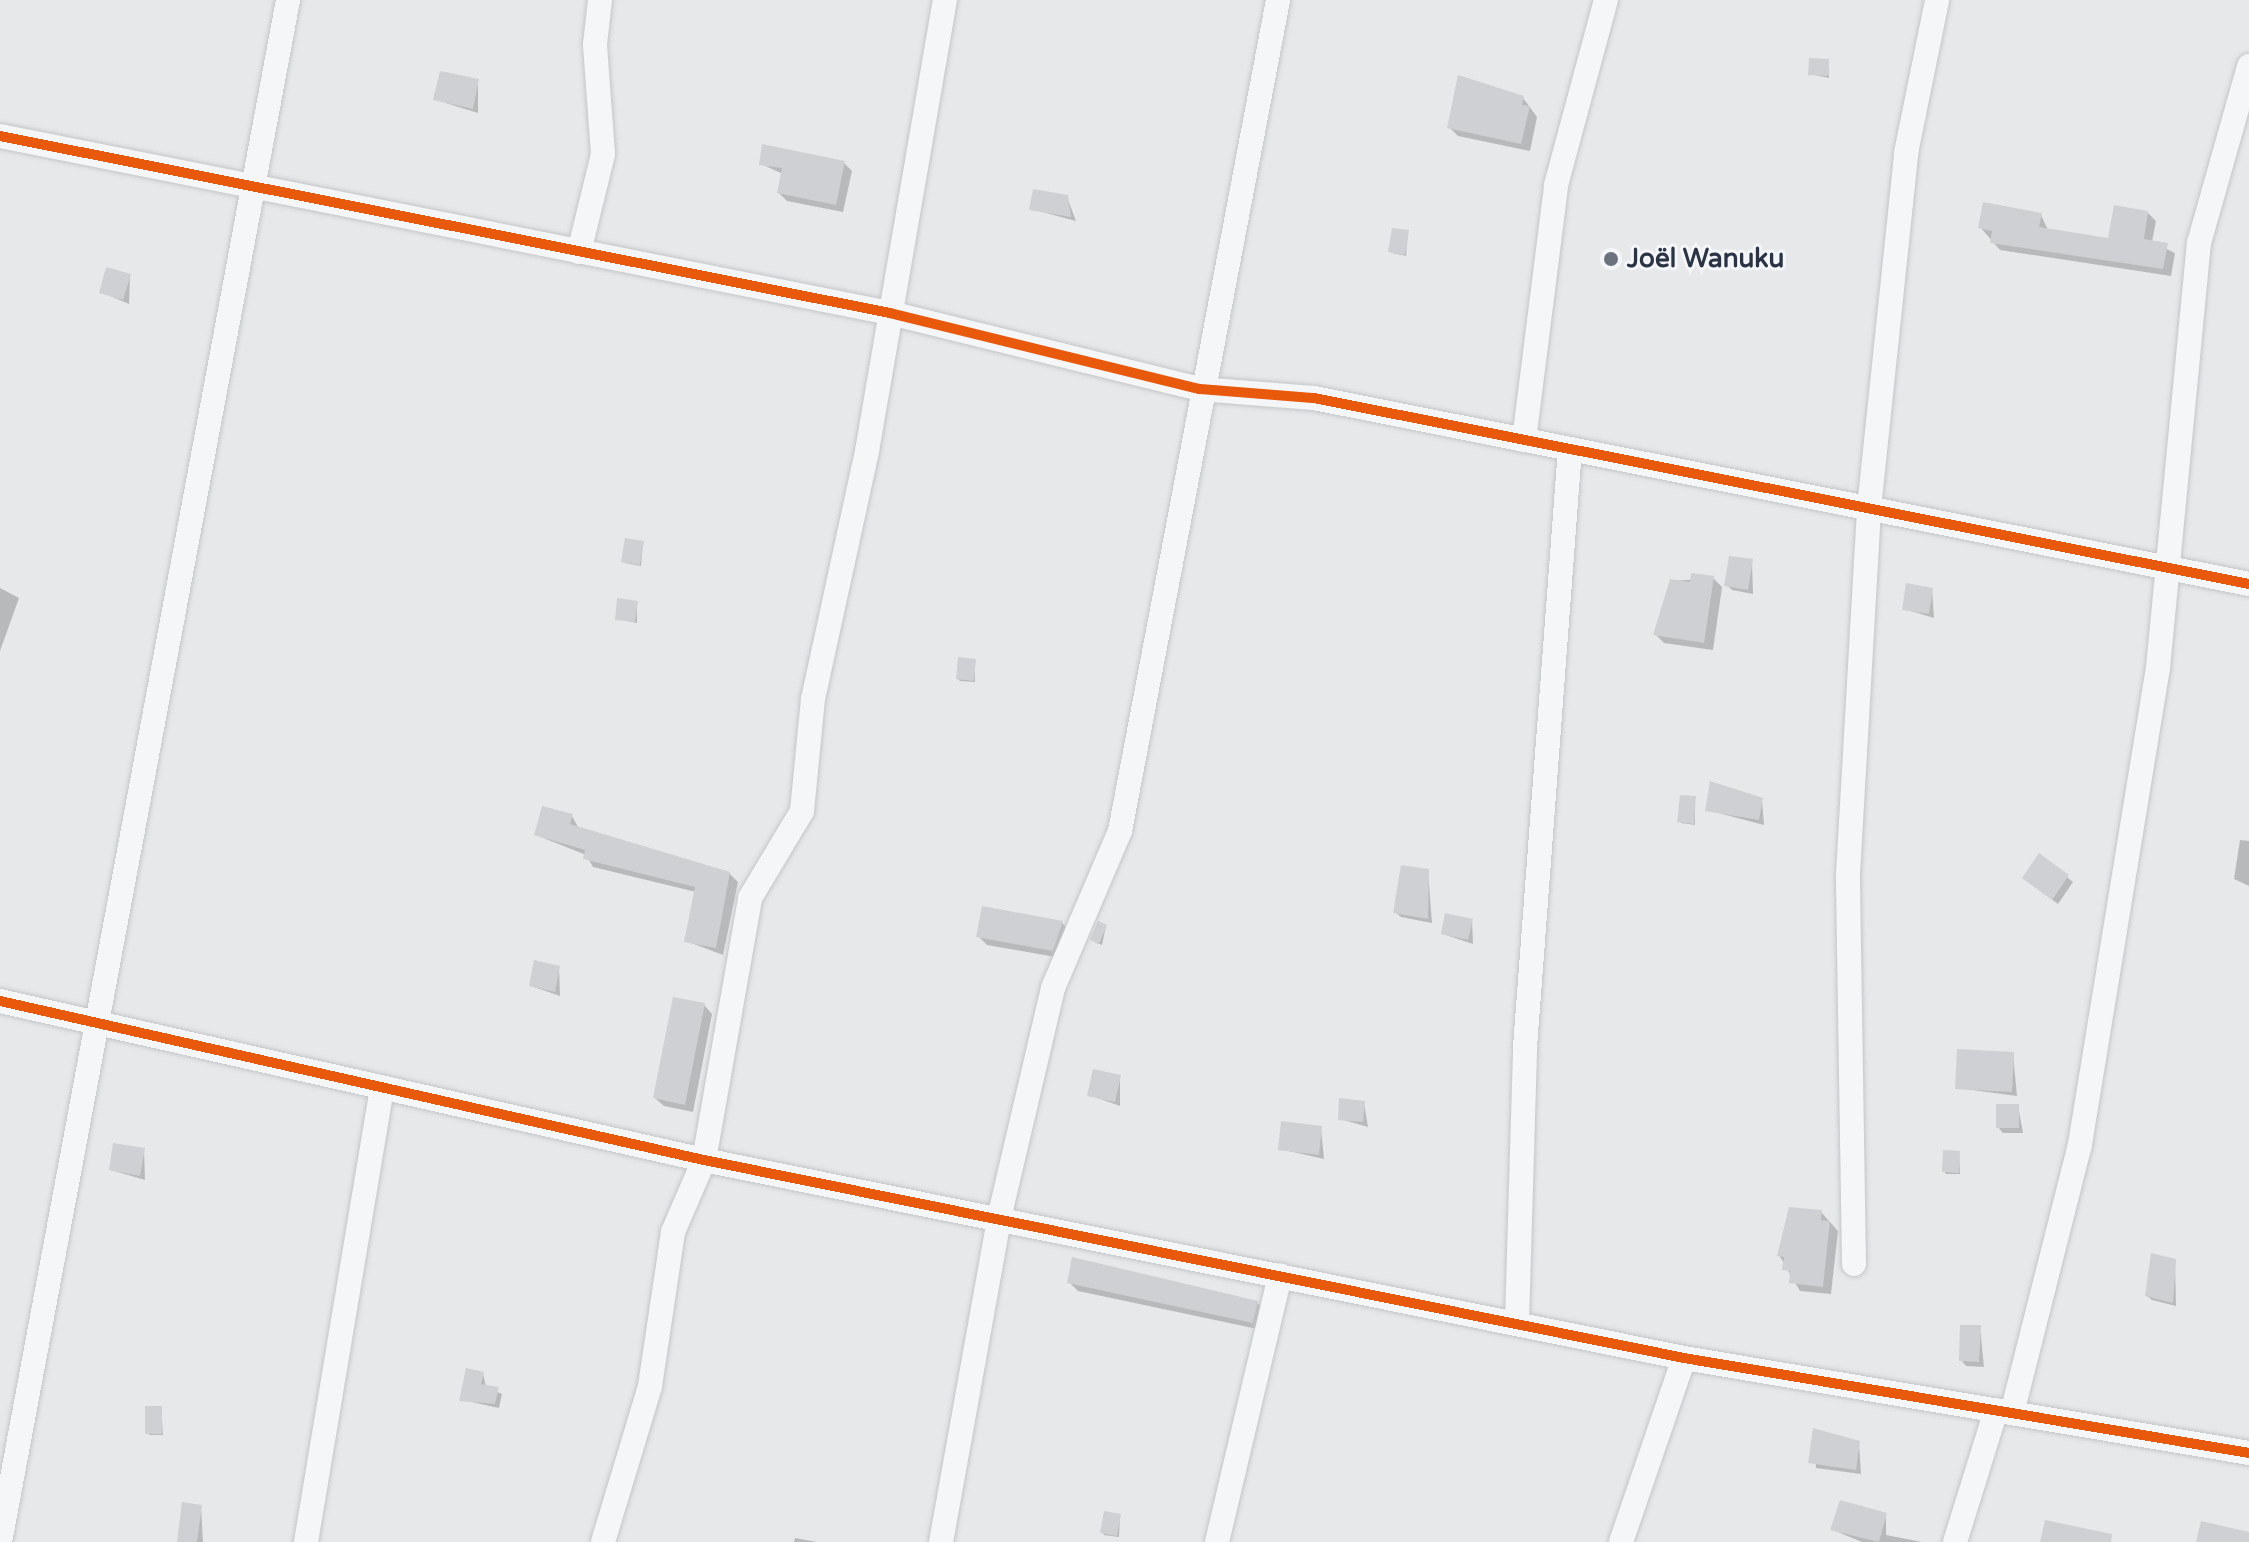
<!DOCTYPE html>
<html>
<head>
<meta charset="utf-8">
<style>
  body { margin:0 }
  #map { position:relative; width:2249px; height:1542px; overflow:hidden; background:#e6e8ea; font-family:"Varela Round",sans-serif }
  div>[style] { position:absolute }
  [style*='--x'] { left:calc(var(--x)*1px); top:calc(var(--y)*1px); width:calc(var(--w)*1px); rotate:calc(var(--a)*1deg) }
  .shadow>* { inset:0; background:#0003 }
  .building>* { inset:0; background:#ced0d3 }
  .roads { filter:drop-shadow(0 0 2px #c4c6c8) drop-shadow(0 0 2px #c4c6c8) }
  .minor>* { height:24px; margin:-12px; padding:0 12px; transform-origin:12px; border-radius:12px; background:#f5f6f7 }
  .cycleway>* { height:10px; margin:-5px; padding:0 5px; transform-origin:5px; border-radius:5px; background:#e8590c }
  .dots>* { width:22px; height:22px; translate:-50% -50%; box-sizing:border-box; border:4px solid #f4f6f9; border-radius:50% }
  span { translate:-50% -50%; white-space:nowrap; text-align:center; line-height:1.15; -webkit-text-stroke:6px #f4f6f9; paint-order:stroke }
  .poi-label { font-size:26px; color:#2b3445; font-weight:700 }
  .left { translate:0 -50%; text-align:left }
</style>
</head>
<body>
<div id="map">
  <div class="shadow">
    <i style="clip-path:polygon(1828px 61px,1829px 78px,1810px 74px)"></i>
    <i style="clip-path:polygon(478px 81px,478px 113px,436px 100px)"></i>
    <i style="clip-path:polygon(1523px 98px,1537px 117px,1530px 151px,1458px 136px,1449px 127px)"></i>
    <i style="clip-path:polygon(844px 163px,852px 171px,843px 212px,787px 201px,779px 193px,783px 174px,761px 164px)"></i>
    <i style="clip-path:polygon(1067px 197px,1076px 221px,1031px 209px)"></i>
    <i style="clip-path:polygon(2148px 213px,2156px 221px,2152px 242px,2175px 253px,2171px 276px,2000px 250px,1980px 227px,2041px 215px,2048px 230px,2110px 240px)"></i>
    <i style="clip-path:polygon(1408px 232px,1406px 256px,1392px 253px,1390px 251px)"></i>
    <i style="clip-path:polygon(130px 276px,129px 304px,101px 292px)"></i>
    <i style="clip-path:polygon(643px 543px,641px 566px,625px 563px,623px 561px)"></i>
    <i style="clip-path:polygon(1752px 561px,1753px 594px,1732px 590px,1727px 585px)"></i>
    <i style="clip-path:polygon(1713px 578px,1722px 587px,1713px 650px,1664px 643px,1655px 634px,1672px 581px)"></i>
    <i style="clip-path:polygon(0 588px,19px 598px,0 651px)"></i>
    <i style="clip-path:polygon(1932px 589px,1934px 618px,1904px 609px)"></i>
    <i style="clip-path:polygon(637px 603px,637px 623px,617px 619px)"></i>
    <i style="clip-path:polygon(975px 661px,975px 682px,960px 681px,958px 679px)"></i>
    <i style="clip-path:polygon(1695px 798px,1695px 825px,1681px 823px,1679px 821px)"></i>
    <i style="clip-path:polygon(1762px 800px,1764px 825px,1707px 810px)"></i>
    <i style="clip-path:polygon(572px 816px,579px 829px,729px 873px,738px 882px,723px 955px,686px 941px,696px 892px,593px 867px,586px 855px,536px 835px)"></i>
    <i style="clip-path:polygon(2240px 840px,2249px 841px,2249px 886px,2234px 879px)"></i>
    <i style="clip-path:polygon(2040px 856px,2073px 882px,2058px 904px,2030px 883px)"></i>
    <i style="clip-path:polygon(1428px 871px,1432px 923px,1401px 917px,1395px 912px)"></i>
    <i style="clip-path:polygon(1472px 920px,1473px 944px,1443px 934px)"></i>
    <i style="clip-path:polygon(1062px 923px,1071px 931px,1061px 958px,987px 945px,978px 936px)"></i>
    <i style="clip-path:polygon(1106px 926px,1102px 945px,1094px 942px)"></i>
    <i style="clip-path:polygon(559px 967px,560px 996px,531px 986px)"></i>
    <i style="clip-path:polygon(704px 1005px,712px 1014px,693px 1112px,664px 1106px,655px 1098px)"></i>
    <i style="clip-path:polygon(2013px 1054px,2017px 1096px,1957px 1088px)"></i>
    <i style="clip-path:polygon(1120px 1077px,1120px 1106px,1089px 1095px)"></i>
    <i style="clip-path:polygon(1364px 1103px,1368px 1127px,1340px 1119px)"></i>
    <i style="clip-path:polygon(2018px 1106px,2023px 1133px,2003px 1133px,1998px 1127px)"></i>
    <i style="clip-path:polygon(1321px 1128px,1324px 1159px,1280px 1149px)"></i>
    <i style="clip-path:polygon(144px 1150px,145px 1180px,111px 1170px)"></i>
    <i style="clip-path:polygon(1959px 1153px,1960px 1174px,1946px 1174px,1944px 1171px)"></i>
    <i style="clip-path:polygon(1821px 1212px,1838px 1231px,1831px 1294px,1800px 1291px,1779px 1255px)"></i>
    <i style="clip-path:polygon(2175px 1261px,2176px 1306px,2152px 1300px,2147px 1296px)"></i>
    <i style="clip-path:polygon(1069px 1282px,1257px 1303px,1266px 1311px,1262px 1330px,1078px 1291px)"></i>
    <i style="clip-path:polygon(1980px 1327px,1984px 1367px,1966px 1366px,1961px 1360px)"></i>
    <i style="clip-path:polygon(483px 1373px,486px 1387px,502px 1394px,499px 1408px,462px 1400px)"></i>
    <i style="clip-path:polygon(161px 1408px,163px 1435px,150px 1435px,147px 1433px)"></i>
    <i style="clip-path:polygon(1814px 1431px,1859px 1443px,1861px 1474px,1816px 1468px)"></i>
    <i style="clip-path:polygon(201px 1507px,203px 1542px,179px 1542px)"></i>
    <i style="clip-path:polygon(1886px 1515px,1886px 1535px,1922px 1542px,1862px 1542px,1833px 1530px)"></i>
    <i style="clip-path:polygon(1120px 1516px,1119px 1537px,1104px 1535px,1102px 1532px)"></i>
    <i style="clip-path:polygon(795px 1538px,817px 1542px,794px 1542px)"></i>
  </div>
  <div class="building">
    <i style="clip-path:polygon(1809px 58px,1829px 59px,1828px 76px,1808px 75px)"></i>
    <i style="clip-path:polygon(440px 71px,479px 79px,473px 109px,433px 100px)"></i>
    <i style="clip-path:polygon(1458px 75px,1524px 96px,1522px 105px,1530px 106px,1521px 144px,1447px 128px)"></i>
    <i style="clip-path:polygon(762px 144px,845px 161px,836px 205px,777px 193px,782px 168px,759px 165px)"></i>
    <i style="clip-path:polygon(1033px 189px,1068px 195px,1071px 217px,1029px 210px)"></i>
    <i style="clip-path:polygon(1983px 202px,2042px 213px,2039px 227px,2108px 238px,2114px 205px,2148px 211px,2144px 239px,2168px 243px,2163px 269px,1990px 243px,1992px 231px,1978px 228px)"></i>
    <i style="clip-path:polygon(1392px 228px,1409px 230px,1405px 255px,1388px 252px)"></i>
    <i style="clip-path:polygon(106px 267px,131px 274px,123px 300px,99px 293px)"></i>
    <i style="clip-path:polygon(625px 538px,644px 541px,640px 565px,621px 562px)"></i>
    <i style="clip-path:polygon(1729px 556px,1753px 559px,1748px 590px,1724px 586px)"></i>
    <i style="clip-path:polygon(1691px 573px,1714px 576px,1704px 643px,1653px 635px,1670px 579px,1690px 582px)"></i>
    <i style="clip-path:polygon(1906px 583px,1933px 588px,1929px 614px,1902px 610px)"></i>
    <i style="clip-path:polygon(617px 598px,638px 601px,635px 622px,615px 620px)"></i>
    <i style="clip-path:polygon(958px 657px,976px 659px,974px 681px,956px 679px)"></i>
    <i style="clip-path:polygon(1710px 781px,1763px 798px,1759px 820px,1705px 811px)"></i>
    <i style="clip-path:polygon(1680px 795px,1696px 796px,1694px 824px,1677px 822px)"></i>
    <i style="clip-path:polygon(542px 806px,573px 814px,570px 824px,730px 872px,716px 948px,684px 942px,695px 887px,583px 859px,585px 850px,534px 835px)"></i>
    <i style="clip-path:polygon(2039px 853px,2069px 875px,2052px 900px,2022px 878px)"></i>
    <i style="clip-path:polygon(1401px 865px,1429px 869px,1428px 919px,1393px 913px)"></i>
    <i style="clip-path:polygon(982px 906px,1063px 921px,1053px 951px,976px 937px)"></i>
    <i style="clip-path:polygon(1445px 913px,1473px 919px,1468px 940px,1441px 934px)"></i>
    <i style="clip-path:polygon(1098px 921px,1107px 925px,1099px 944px,1090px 940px)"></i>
    <i style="clip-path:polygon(534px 960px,560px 966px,555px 992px,529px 986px)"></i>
    <i style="clip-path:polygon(673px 997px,705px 1003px,685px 1105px,653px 1098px)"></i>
    <i style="clip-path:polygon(1957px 1049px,2014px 1052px,2012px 1092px,1955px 1089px)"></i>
    <i style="clip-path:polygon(1093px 1069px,1121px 1075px,1115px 1102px,1087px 1096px)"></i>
    <i style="clip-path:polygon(1339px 1098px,1365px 1101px,1363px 1122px,1338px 1120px)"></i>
    <i style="clip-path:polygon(1996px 1104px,2019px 1104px,2019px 1128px,1996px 1128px)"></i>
    <i style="clip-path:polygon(1281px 1121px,1322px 1126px,1319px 1155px,1278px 1150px)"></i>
    <i style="clip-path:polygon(113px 1143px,145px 1148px,140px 1176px,109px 1170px)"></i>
    <i style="clip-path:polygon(1943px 1150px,1960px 1151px,1959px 1173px,1942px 1172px)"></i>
    <i style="clip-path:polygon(1789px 1207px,1822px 1210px,1821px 1220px,1830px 1221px,1823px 1287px,1789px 1283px,1790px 1271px,1782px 1270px,1784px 1257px,1777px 1256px)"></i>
    <i style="clip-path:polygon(2151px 1253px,2176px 1259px,2173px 1303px,2145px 1296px)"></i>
    <i style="clip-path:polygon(1072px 1257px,1258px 1301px,1253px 1323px,1067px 1283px)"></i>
    <i style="clip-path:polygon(1960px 1325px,1981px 1325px,1979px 1362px,1959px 1361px)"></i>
    <i style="clip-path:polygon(466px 1368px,484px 1372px,481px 1384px,499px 1387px,495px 1404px,459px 1401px)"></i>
    <i style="clip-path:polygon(145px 1406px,162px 1406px,162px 1434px,145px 1434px)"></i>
    <i style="clip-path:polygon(1813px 1428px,1860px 1441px,1856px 1470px,1808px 1463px)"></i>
    <i style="clip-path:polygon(1840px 1500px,1887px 1513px,1879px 1542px,1830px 1530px)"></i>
    <i style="clip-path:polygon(182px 1502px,202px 1505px,197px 1542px,177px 1542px)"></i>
    <i style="clip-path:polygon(1104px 1511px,1121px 1514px,1117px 1536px,1100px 1533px)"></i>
    <i style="clip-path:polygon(2045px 1520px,2112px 1534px,2111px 1542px,2040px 1542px)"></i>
    <i style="clip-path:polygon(2201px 1521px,2249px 1532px,2249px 1542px,2196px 1542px)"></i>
  </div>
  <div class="roads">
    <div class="minor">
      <i style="--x:0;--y:136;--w:907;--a:11.25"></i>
      <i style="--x:890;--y:313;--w:318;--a:13.8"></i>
      <i style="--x:1199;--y:389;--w:115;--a:4.5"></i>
      <i style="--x:1314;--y:398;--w:953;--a:11.25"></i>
      <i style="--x:579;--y:252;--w:101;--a:-76.2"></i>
      <i style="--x:603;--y:154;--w:110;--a:-94.2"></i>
      <i style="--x:595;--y:44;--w:44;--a:-83.5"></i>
      <i style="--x:1524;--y:440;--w:257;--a:-82.8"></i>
      <i style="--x:1556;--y:185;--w:192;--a:-74.9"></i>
      <i style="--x:0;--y:1001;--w:722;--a:12.73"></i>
      <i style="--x:704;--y:1160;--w:1000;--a:11.42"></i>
      <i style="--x:1684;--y:1358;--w:573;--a:9.54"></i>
      <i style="--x:1854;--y:1264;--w:390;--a:-90.9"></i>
      <i style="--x:1848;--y:874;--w:367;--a:-86.7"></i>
      <i style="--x:1869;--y:508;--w:357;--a:-84"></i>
      <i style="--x:1906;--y:153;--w:156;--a:-78.5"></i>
      <i style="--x:1517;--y:1321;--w:274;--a:-88.3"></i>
      <i style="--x:1525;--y:1047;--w:600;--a:-85.7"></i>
      <i style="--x:2012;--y:1413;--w:277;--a:-75.8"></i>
      <i style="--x:2080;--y:1144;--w:482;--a:-80.7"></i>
      <i style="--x:2158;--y:668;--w:427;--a:-84.5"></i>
      <i style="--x:2199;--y:243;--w:184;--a:-74.2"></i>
      <i style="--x:0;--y:1542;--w:1569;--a:-79.42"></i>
      <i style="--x:306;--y:1542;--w:461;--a:-80.5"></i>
      <i style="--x:603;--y:1542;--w:163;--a:-73.2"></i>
      <i style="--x:650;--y:1386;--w:156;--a:-81.5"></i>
      <i style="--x:673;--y:1232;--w:78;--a:-66.7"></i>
      <i style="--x:704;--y:1160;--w:266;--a:-80"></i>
      <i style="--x:750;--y:898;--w:101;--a:-59.1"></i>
      <i style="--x:802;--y:811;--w:113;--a:-84.4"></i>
      <i style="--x:813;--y:699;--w:254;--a:-77.7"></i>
      <i style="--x:867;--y:451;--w:458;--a:-80.2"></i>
      <i style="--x:941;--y:1542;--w:333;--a:-79.8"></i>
      <i style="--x:1000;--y:1214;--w:232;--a:-76.8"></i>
      <i style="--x:1053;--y:988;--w:171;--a:-66.9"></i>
      <i style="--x:1120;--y:831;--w:846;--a:-79.23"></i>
      <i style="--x:1217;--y:1542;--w:274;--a:-76.7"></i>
      <i style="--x:1621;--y:1542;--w:194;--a:-71.1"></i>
      <i style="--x:1955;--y:1542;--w:138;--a:-72.7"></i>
    </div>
  </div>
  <div class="cycleway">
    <i style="--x:0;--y:136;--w:907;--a:11.25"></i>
    <i style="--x:890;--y:313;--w:318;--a:13.8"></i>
    <i style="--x:1199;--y:389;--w:115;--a:4.5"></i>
    <i style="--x:1314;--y:398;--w:953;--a:11.25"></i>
    <i style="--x:0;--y:1001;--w:722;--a:12.73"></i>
    <i style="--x:704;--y:1160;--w:1000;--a:11.42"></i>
    <i style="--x:1684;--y:1358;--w:573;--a:9.54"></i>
  </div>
  <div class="dots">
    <i style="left:1611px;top:259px;background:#6c737f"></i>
  </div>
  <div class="poi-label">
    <span class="left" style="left:1627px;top:259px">Joël Wanuku</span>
  </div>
</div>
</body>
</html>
